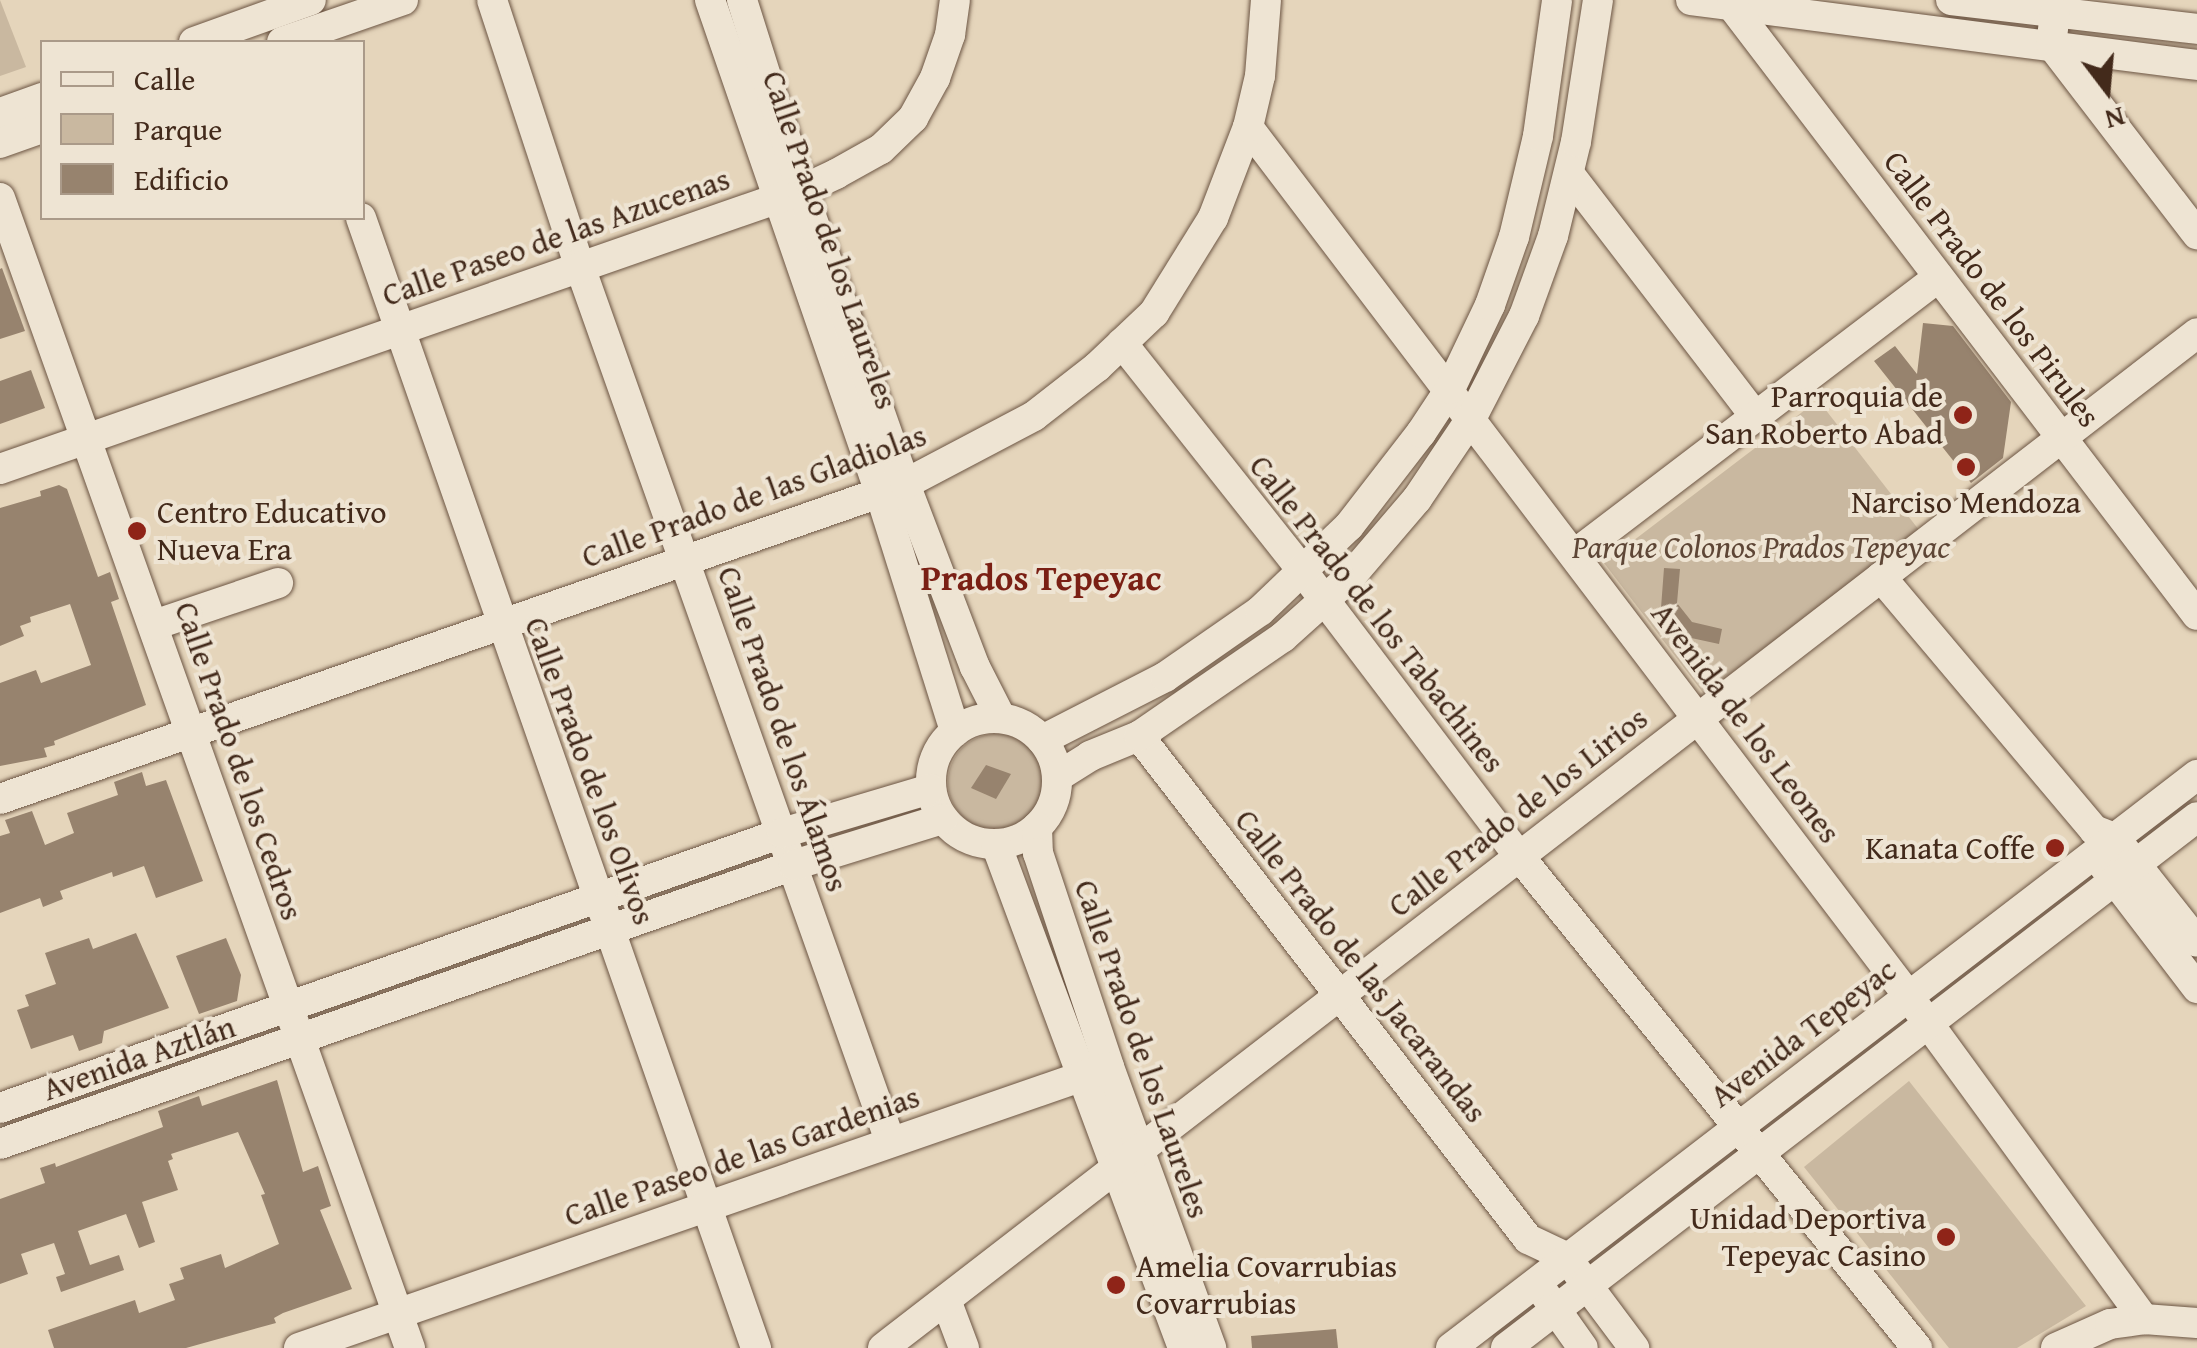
<!DOCTYPE html>
<html>
<head>
<meta charset="utf-8">
<style>
  body { margin:0 }
  #map { position:relative; width:2197px; height:1348px; overflow:hidden; background:#e5d5bb; font-family:"Gentium Book Plus",serif }
  div>[style] { position:absolute }
  [style*='--x'] { left:calc(var(--x)*1px); top:calc(var(--y)*1px); width:calc(var(--w)*1px); rotate:calc(var(--a)*1deg) }
  .green>* { inset:0; background:#c9b8a0 }
  .round { border-radius:50% }
  .building>* { inset:0; background:#97836e }
  .roads { filter:drop-shadow(0 0 2px #6c5543) drop-shadow(0 0 2px #6c5543) }
  .minor>* { height:30px; margin:-15px; padding:0 15px; transform-origin:15px; border-radius:15px; background:#eee4d3 }
  .minor>.ring { margin:-15px; padding:0; box-sizing:content-box; background:none; border:30px solid #eee4d3; border-radius:50% }
  .dots>* { width:28px; height:28px; translate:-50% -50%; box-sizing:border-box; border:5px solid #eee4d3; border-radius:50% }
  span { translate:-50% -50%; white-space:nowrap; text-align:center; line-height:1.15; -webkit-text-stroke:8px #eee4d3; paint-order:stroke }
  .street-label { font-size:32px; color:#432a1b }
  .poi-label { font-size:32px; color:#432a1b }
  .right { translate:-100% -50%; text-align:right }
  .left { translate:0 -50%; text-align:left }
  .park-label { font-size:32px; color:#5e4636; font-style:italic }
  .neighbourhood-label { font-size:35px; color:#7a1f14; font-weight:700 }
  .legend { position:absolute; left:40px; top:40px; width:325px; height:180px; box-sizing:border-box; background:#eee4d3; border:2px solid #aa9a89; margin:0; padding:12px 18px; list-style:none; font-size:30px; color:#432a1b }
  .legend li { display:flex; align-items:center; gap:20px; height:50px }
  .legend b { width:50px; border:2px solid #aa9a89 }
  .north { position:absolute; left:2057px; top:40px; width:100px; height:100px; -webkit-text-stroke:8px #eee4d3; paint-order:stroke; rotate:164deg; font-size:28px; font-weight:700; line-height:40px; text-align:center; color:#432a1b }
  .north::after { content:''; display:block; margin:auto; width:35px; height:45px; background:#432a1b; clip-path:polygon(50% 0,100% 100%,50% 72%,0 100%) }
</style>
</head>
<body>
<div id="map">
  <div class="green">
    <i style="clip-path:polygon(0 0,26px 67px,0 76px)"></i>
    <i style="clip-path:polygon(1818px 400px,1919px 530px,1704px 694px,1604px 563px)"></i>
    <i class="round" style="left:948px;top:734px;width:96px;height:96px"></i>
    <i style="clip-path:polygon(1909px 1081px,2086px 1306px,2017px 1348px,1949px 1348px,1804px 1167px)"></i>
  </div>
  <div class="building">
    <i style="clip-path:polygon(2px 268px,25px 331px,0 339px,0 269px)"></i>
    <i style="clip-path:polygon(1923px 323px,1953px 326px,2011px 402px,2003px 458px,1971px 483px,1874px 361px,1895px 346px,1917px 374px)"></i>
    <i style="clip-path:polygon(31px 370px,45px 408px,0 424px,0 381px)"></i>
    <i style="clip-path:polygon(59px 485px,67px 489px,98px 577px,110px 572px,119px 599px,111px 602px,146px 705px,54px 741px,55px 745px,44px 748px,47px 757px,0 766px,0 683px,36px 670px,41px 683px,91px 665px,70px 604px,30px 617px,31px 622px,20px 626px,24px 636px,0 646px,0 508px,41px 496px,40px 491px)"></i>
    <i style="clip-path:polygon(1664px 568px,1680px 569px,1677px 603px,1692px 622px,1722px 629px,1719px 644px,1682px 636px,1661px 608px)"></i>
    <i style="clip-path:polygon(986px 765px,1011px 774px,996px 799px,971px 788px)"></i>
    <i style="clip-path:polygon(142px 772px,146px 786px,166px 780px,203px 881px,156px 898px,144px 866px,113px 877px,112px 872px,60px 891px,63px 899px,43px 907px,40px 898px,0 913px,0 836px,10px 833px,5px 820px,32px 811px,45px 845px,74px 833px,67px 813px,118px 795px,114px 782px)"></i>
    <i style="clip-path:polygon(136px 933px,169px 1008px,104px 1031px,102px 1043px,79px 1051px,73px 1035px,31px 1049px,17px 1010px,29px 1006px,25px 995px,56px 984px,45px 953px,89px 938px,93px 949px)"></i>
    <i style="clip-path:polygon(226px 938px,241px 975px,237px 1001px,199px 1014px,176px 956px)"></i>
    <i style="clip-path:polygon(277px 1080px,303px 1172px,318px 1166px,331px 1206px,320px 1210px,352px 1289px,283px 1313px,274px 1318px,276px 1323px,186px 1348px,54px 1348px,48px 1330px,135px 1300px,139px 1313px,175px 1300px,169px 1284px,184px 1279px,180px 1268px,221px 1254px,225px 1268px,279px 1244px,261px 1195px,265px 1194px,238px 1132px,171px 1154px,173px 1159px,168px 1161px,178px 1190px,142px 1202px,155px 1242px,139px 1248px,126px 1214px,78px 1231px,90px 1265px,119px 1255px,124px 1270px,61px 1292px,56px 1277px,65px 1274px,54px 1243px,21px 1254px,28px 1274px,0 1284px,0 1199px,45px 1183px,40px 1168px,55px 1163px,56px 1167px,163px 1127px,158px 1111px,199px 1096px,202px 1106px)"></i>
    <i style="clip-path:polygon(1336px 1329px,1338px 1348px,1252px 1348px,1251px 1336px)"></i>
  </div>
  <div class="roads">
    <div class="minor">
      <i style="--x:492;--y:0;--w:278;--a:71.8"></i>
      <i style="--x:579;--y:264;--w:931;--a:70.47"></i>
      <i style="--x:710;--y:0;--w:521;--a:70.97"></i>
      <i style="--x:880;--y:493;--w:250;--a:72.5"></i>
      <i style="--x:742;--y:0;--w:199;--a:72.5"></i>
      <i style="--x:802;--y:190;--w:312;--a:70.7"></i>
      <i style="--x:905;--y:484;--w:196;--a:69.1"></i>
      <i style="--x:975;--y:667;--w:57;--a:63"></i>
      <i style="--x:1691;--y:0;--w:510;--a:7.32"></i>
      <i style="--x:1951;--y:0;--w:248;--a:6.7"></i>
      <i style="--x:1732;--y:6;--w:766;--a:52.64"></i>
      <i style="--x:2055;--y:13;--w:31;--a:97"></i>
      <i style="--x:2051;--y:44;--w:240;--a:52.5"></i>
      <i style="--x:194;--y:42;--w:124;--a:-19.7"></i>
      <i style="--x:282;--y:42;--w:128;--a:-19.1"></i>
      <i style="--x:0;--y:113;--w:45;--a:-19.7"></i>
      <i style="--x:1248;--y:127;--w:1093;--a:52.77"></i>
      <i style="--x:1909;--y:997;--w:399;--a:53.9"></i>
      <i style="--x:0;--y:143;--w:45;--a:-19.7"></i>
      <i style="--x:1570;--y:175;--w:305;--a:52.5"></i>
      <i style="--x:0;--y:198;--w:1221;--a:70.38"></i>
      <i style="--x:361;--y:218;--w:1197;--a:70.73"></i>
      <i style="--x:1122;--y:343;--w:293;--a:51.6"></i>
      <i style="--x:1304;--y:573;--w:355;--a:52.8"></i>
      <i style="--x:1519;--y:856;--w:633;--a:51.03"></i>
      <i style="--x:0;--y:469;--w:849;--a:-19.18"></i>
      <i style="--x:802;--y:190;--w:38;--a:-25"></i>
      <i style="--x:836;--y:174;--w:51;--a:-29.1"></i>
      <i style="--x:881;--y:149;--w:45;--a:-44.1"></i>
      <i style="--x:913;--y:118;--w:46;--a:-61.2"></i>
      <i style="--x:935;--y:78;--w:46;--a:-70.8"></i>
      <i style="--x:950;--y:35;--w:35;--a:-82"></i>
      <i style="--x:1575;--y:554;--w:457;--a:-37.3"></i>
      <i style="--x:1881;--y:577;--w:331;--a:49.9"></i>
      <i style="--x:2094;--y:830;--w:22;--a:21"></i>
      <i style="--x:2115;--y:838;--w:132;--a:51.7"></i>
      <i style="--x:154;--y:625;--w:131;--a:-18.7"></i>
      <i class="ring" style="left:931px;top:718px;width:96px;height:96px"></i>
      <i style="--x:1139;--y:736;--w:636;--a:52.28"></i>
      <i style="--x:1528;--y:1239;--w:42;--a:25.3"></i>
      <i style="--x:1566;--y:1257;--w:114;--a:53.2"></i>
      <i style="--x:1042;--y:740;--w:138;--a:-27.1"></i>
      <i style="--x:1165;--y:677;--w:116;--a:-34.8"></i>
      <i style="--x:1260;--y:611;--w:123;--a:-43.7"></i>
      <i style="--x:1349;--y:526;--w:118;--a:-52.3"></i>
      <i style="--x:1421;--y:433;--w:53;--a:-56.6"></i>
      <i style="--x:1450;--y:389;--w:93;--a:-64.5"></i>
      <i style="--x:1490;--y:305;--w:72;--a:-70.6"></i>
      <i style="--x:1514;--y:237;--w:104;--a:-76.6"></i>
      <i style="--x:1538;--y:136;--w:137;--a:-82"></i>
      <i style="--x:1057;--y:777;--w:39;--a:-32"></i>
      <i style="--x:1090;--y:756;--w:53;--a:-22.2"></i>
      <i style="--x:1139;--y:736;--w:175;--a:-34.5"></i>
      <i style="--x:1283;--y:637;--w:93;--a:-41.9"></i>
      <i style="--x:1352;--y:575;--w:100;--a:-49.5"></i>
      <i style="--x:1417;--y:499;--w:99;--a:-56.1"></i>
      <i style="--x:1472;--y:417;--w:114;--a:-62.8"></i>
      <i style="--x:1524;--y:316;--w:85;--a:-70.1"></i>
      <i style="--x:1553;--y:236;--w:97;--a:-76.3"></i>
      <i style="--x:1576;--y:142;--w:144;--a:-81.2"></i>
      <i style="--x:0;--y:799;--w:958;--a:-19.19"></i>
      <i style="--x:905;--y:484;--w:146;--a:-27.8"></i>
      <i style="--x:1034;--y:416;--w:80;--a:-37.9"></i>
      <i style="--x:1097;--y:367;--w:79;--a:-43.5"></i>
      <i style="--x:1154;--y:313;--w:112;--a:-58.2"></i>
      <i style="--x:1213;--y:218;--w:97;--a:-69"></i>
      <i style="--x:1248;--y:127;--w:52;--a:-76.8"></i>
      <i style="--x:1260;--y:76;--w:76;--a:-85.5"></i>
      <i style="--x:1037;--y:827;--w:26;--a:88"></i>
      <i style="--x:1038;--y:853;--w:225;--a:71.6"></i>
      <i style="--x:1109;--y:1067;--w:299;--a:70"></i>
      <i style="--x:996;--y:844;--w:538;--a:69.64"></i>
      <i style="--x:2103;--y:865;--w:155;--a:52.6"></i>
      <i style="--x:0;--y:1108;--w:829;--a:-19.37"></i>
      <i style="--x:782;--y:833;--w:155;--a:-16.5"></i>
      <i style="--x:0;--y:1144;--w:842;--a:-19.36"></i>
      <i style="--x:794;--y:865;--w:156;--a:-17.2"></i>
      <i style="--x:1544;--y:1293;--w:67;--a:54.7"></i>
      <i style="--x:946;--y:1300;--w:51;--a:69.4"></i>
      <i style="--x:299;--y:1348;--w:857;--a:-19.13"></i>
      <i style="--x:883;--y:1348;--w:1660;--a:-37.68"></i>
      <i style="--x:1451;--y:1348;--w:941;--a:-37.53"></i>
      <i style="--x:1506;--y:1348;--w:871;--a:-37.54"></i>
      <i style="--x:2056;--y:1348;--w:59;--a:-24"></i>
      <i style="--x:2110;--y:1324;--w:34;--a:-8"></i>
      <i style="--x:2144;--y:1319;--w:53;--a:4.3"></i>
    </div>
  </div>
  <div class="dots">
    <i style="left:1963px;top:415px;background:#8f2418"></i>
    <i style="left:1966px;top:467px;background:#8f2418"></i>
    <i style="left:137px;top:531px;background:#8f2418"></i>
    <i style="left:2055px;top:848px;background:#8f2418"></i>
    <i style="left:1946px;top:1237px;background:#8f2418"></i>
    <i style="left:1116px;top:1285px;background:#8f2418"></i>
  </div>
  <div class="street-label">
    <span style="left:556px;top:237px;rotate:-19deg">Calle Paseo de las Azucenas</span>
    <span style="left:830px;top:240px;rotate:71deg">Calle Prado de los Laureles</span>
    <span style="left:1992px;top:289px;rotate:53deg">Calle Prado de los Pirules</span>
    <span style="left:754px;top:496px;rotate:-20deg">Calle Prado de las Gladiolas</span>
    <span style="left:1377px;top:614px;rotate:52deg">Calle Prado de los Tabachines</span>
    <span style="left:1746px;top:723px;rotate:53deg">Avenida de los Leones</span>
    <span style="left:783px;top:729px;rotate:71deg">Calle Prado de los Álamos</span>
    <span style="left:239px;top:761px;rotate:71deg">Calle Prado de los Cedros</span>
    <span style="left:590px;top:771px;rotate:70deg">Calle Prado de los Olivos</span>
    <span style="left:1518px;top:812px;rotate:-38deg">Calle Prado de los Lirios</span>
    <span style="left:1361px;top:966px;rotate:52deg">Calle Prado de las Jacarandas</span>
    <span style="left:1803px;top:1033px;rotate:-37deg">Avenida Tepeyac</span>
    <span style="left:1142px;top:1049px;rotate:71deg">Calle Prado de los Laureles</span>
    <span style="left:139px;top:1058px;rotate:-19deg">Avenida Aztlán</span>
    <span style="left:742px;top:1156px;rotate:-19deg">Calle Paseo de las Gardenias</span>
  </div>
  <div class="poi-label">
    <span class="right" style="left:1943px;top:415px">Parroquia de<br>San Roberto Abad</span>
    <span style="left:1966px;top:502px">Narciso Mendoza</span>
    <span class="left" style="left:157px;top:531px">Centro Educativo<br>Nueva Era</span>
    <span class="right" style="left:2035px;top:848px">Kanata Coffe</span>
    <span class="right" style="left:1926px;top:1237px">Unidad Deportiva<br>Tepeyac Casino</span>
    <span class="left" style="left:1136px;top:1285px">Amelia Covarrubias<br>Covarrubias</span>
  </div>
  <div class="park-label">
    <span style="left:1761px;top:547px">Parque Colonos Prados Tepeyac</span>
  </div>
  <div class="neighbourhood-label">
    <span style="left:1041px;top:578px">Prados Tepeyac</span>
  </div>
  <ul class="legend">
  <li><b style="height:12px;background:#eee4d3"></b>Calle</li>
  <li><b style="height:28px;background:#c9b8a0"></b>Parque</li>
  <li><b style="height:28px;background:#97836e"></b>Edificio</li>
  </ul>
  <div class="north">N</div>
</div>
</body>
</html>
